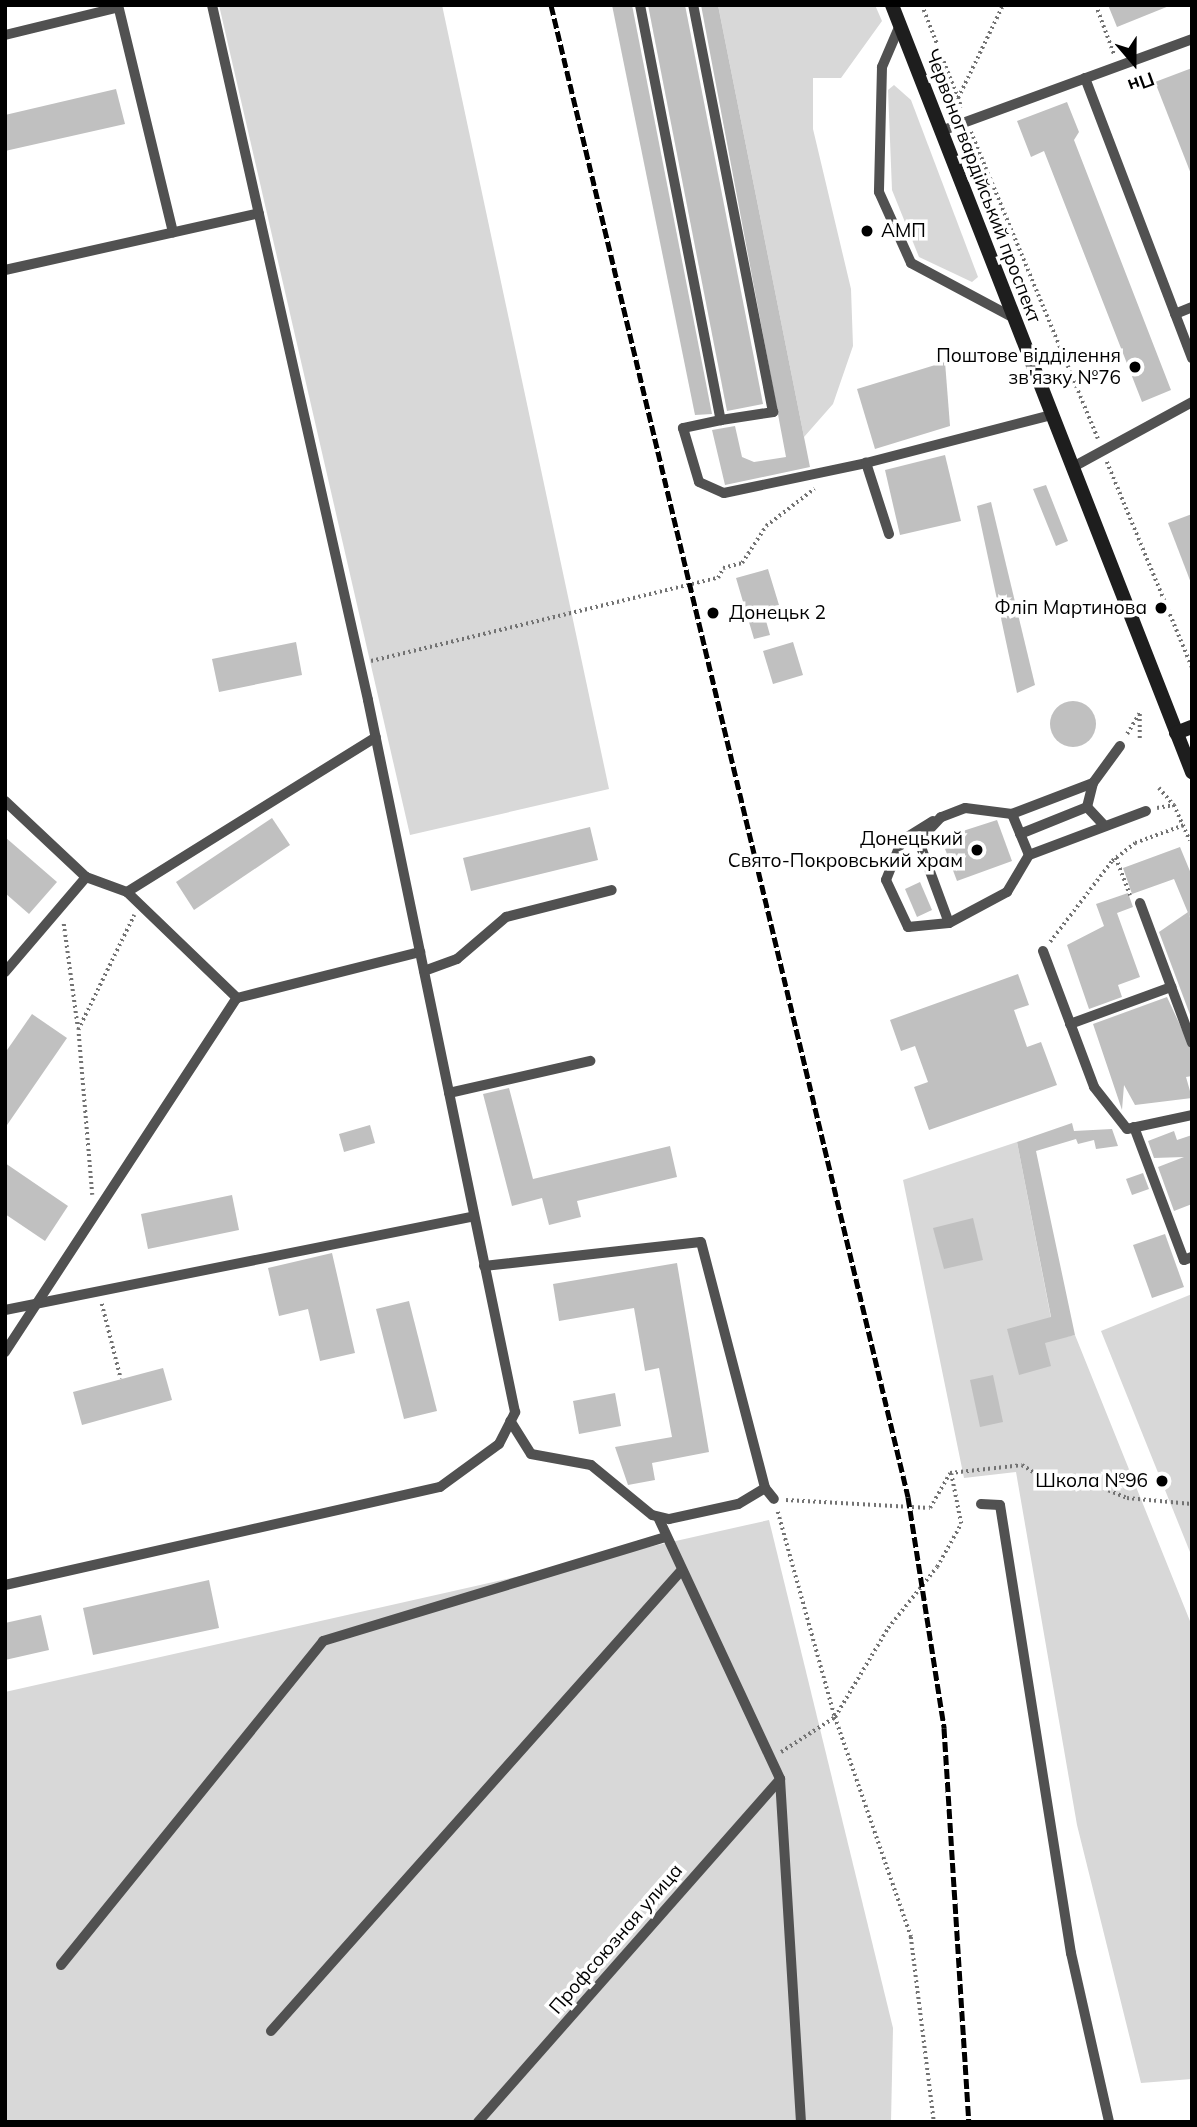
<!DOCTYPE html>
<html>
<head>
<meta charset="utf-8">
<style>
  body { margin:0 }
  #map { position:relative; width:1197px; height:2127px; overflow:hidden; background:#fff; font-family:Mulish,sans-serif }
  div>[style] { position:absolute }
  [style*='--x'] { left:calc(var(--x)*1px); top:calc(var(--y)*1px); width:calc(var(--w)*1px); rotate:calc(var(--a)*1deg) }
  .green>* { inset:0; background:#d8d8d8 }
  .building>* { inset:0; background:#c0c0c0 }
  .round { border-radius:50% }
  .path>* { height:3.5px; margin-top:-1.75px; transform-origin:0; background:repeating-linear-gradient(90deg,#737373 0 2px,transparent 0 5.5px) }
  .lane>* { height:10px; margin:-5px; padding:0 5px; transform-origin:5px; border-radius:5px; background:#515151 }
  .secondary>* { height:14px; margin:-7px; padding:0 7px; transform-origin:7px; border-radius:7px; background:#1e1e1e }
  .rail>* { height:5px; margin-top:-2.5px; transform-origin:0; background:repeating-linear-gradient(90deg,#000 0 10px,transparent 0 13.5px) }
  .dots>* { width:19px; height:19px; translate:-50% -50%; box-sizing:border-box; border:4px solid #fff; border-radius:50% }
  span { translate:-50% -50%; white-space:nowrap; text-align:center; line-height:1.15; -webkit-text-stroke:7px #fff; paint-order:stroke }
  .street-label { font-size:19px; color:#000 }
  .poi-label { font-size:19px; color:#000 }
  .left { translate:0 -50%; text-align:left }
  .right { translate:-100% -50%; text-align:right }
  .frame { position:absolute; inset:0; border:7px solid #000; pointer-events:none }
  .north { position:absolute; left:1099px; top:28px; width:70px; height:70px; -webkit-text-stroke:5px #fff; paint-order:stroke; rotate:160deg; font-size:19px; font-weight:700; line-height:28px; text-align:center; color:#000 }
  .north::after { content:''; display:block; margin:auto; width:24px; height:32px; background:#000; clip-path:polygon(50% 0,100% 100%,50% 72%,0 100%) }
</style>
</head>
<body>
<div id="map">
  <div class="green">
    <i style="clip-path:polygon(219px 5px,442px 5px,609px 789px,410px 835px)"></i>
    <i style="clip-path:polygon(718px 5px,875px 5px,882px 21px,841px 78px,813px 78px,813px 129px,851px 289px,853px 346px,833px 404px,804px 437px)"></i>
    <i style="clip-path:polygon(894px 85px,911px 100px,978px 277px,972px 282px,919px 257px,892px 190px,888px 90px)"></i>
    <i style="clip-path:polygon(1017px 1142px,1055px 1339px,1075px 1335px,1192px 1626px,1192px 2079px,1141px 2083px,1077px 1825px,1016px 1472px,964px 1478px,903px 1180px)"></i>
    <i style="clip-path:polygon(1192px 1294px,1192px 1557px,1101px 1331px)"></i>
    <i style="clip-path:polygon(769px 1520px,893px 2028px,891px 2122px,5px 2122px,5px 1692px)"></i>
  </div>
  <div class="building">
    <i style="clip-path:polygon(612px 5px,632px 5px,712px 414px,695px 415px)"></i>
    <i style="clip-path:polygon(648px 5px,685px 5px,763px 404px,727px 411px)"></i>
    <i style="clip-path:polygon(701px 5px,718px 5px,810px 467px,725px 485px,712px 430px,735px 426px,742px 457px,754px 462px,786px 457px)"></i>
    <i style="clip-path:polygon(1108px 5px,1169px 5px,1169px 6px,1117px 27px)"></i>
    <i style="clip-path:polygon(1192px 68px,1192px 174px,1191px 174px,1155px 82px)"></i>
    <i style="clip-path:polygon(116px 89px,125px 124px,5px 151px,5px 115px)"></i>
    <i style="clip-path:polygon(1067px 102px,1079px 132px,1074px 140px,1171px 390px,1142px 402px,1044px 151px,1031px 157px,1017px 121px)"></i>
    <i style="clip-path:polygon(945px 362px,950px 426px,875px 449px,857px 389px)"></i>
    <i style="clip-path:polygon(945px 455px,961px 521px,900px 535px,885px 470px)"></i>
    <i style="clip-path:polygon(1046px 485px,1068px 541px,1056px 546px,1033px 489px)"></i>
    <i style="clip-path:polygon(991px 502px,1035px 685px,1017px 693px,977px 506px)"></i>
    <i style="clip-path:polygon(1192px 514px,1192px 583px,1191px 583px,1168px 523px)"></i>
    <i style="clip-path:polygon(768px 569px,779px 605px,763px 610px,770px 635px,754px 639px,736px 578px)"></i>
    <i style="clip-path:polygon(296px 642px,302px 675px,219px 692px,212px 659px)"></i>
    <i style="clip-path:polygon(793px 642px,803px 675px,773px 684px,763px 651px)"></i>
    <i class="round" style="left:1050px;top:701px;width:46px;height:46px"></i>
    <i style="clip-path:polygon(272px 818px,290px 845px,194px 910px,176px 882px)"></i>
    <i style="clip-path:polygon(997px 820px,1012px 861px,957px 881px,941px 838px)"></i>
    <i style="clip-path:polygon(590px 827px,598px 860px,471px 891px,463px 858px)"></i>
    <i style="clip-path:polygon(5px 837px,57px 882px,29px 914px,5px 893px)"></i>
    <i style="clip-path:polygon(1180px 847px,1192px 876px,1191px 920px,1174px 879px,1132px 894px,1123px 868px)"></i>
    <i style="clip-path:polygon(920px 882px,932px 910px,917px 917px,905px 889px)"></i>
    <i style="clip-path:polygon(1128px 893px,1133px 907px,1117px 913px,1140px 977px,1118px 985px,1122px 997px,1089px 1009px,1067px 945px,1104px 926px,1096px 904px)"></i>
    <i style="clip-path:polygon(1188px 912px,1192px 923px,1192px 1020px,1159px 932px)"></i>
    <i style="clip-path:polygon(1018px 974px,1029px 1005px,1014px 1010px,1027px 1047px,1041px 1042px,1057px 1085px,929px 1130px,914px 1087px,928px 1082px,915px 1046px,901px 1051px,890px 1020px)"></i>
    <i style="clip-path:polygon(1167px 997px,1192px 1051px,1192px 1076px,1186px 1077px,1192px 1098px,1135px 1105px,1124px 1085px,1122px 1110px,1093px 1024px)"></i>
    <i style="clip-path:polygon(32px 1014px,67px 1038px,5px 1128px,5px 1053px)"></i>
    <i style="clip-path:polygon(509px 1088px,533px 1179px,670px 1146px,677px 1177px,577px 1201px,581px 1217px,549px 1225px,542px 1198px,512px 1206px,483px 1094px)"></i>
    <i style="clip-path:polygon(1072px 1123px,1074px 1131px,1112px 1129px,1118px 1146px,1096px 1149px,1094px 1140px,1078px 1144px,1076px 1139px,1036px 1151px,1075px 1335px,1045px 1343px,1051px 1366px,1019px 1375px,1007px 1329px,1051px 1317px,1017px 1142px)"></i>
    <i style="clip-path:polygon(370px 1125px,375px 1143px,344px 1152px,339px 1134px)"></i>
    <i style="clip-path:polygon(1174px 1131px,1177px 1140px,1192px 1135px,1192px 1204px,1174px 1211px,1158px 1167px,1184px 1157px,1154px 1158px,1148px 1141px)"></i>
    <i style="clip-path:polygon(5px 1163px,68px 1206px,45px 1241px,5px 1214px)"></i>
    <i style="clip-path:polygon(1143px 1173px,1149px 1189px,1132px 1195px,1126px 1179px)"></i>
    <i style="clip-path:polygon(232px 1195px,239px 1230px,148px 1249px,141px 1214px)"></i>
    <i style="clip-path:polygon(973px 1218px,983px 1260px,944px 1269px,933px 1228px)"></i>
    <i style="clip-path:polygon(1165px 1234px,1184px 1287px,1152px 1298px,1133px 1245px)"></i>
    <i style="clip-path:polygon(332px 1253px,355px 1353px,320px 1361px,308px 1309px,279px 1316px,268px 1268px)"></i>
    <i style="clip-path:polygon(677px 1263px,709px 1452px,652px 1463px,655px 1480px,628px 1485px,615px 1447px,672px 1437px,659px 1368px,645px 1371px,634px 1308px,559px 1321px,553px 1284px)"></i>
    <i style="clip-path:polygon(409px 1301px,437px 1411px,404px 1419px,376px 1309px)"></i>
    <i style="clip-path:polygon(163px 1368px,172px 1400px,82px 1425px,73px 1392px)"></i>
    <i style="clip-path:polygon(993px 1375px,1003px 1422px,980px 1427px,970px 1380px)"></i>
    <i style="clip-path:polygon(615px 1393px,621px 1426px,579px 1434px,573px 1401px)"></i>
    <i style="clip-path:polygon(209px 1580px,219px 1628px,93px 1655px,83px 1608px)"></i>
    <i style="clip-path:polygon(41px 1615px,49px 1650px,5px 1660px,5px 1623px)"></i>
  </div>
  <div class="path">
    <i style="--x:922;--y:5;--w:110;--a:68.8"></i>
    <i style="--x:1096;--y:5;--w:52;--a:69.8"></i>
    <i style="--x:958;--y:98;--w:103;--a:-64.2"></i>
    <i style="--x:971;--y:132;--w:332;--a:67.5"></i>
    <i style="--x:1107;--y:462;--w:222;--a:67.5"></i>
    <i style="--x:371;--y:661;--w:357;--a:-13.5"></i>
    <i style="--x:718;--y:578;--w:11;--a:-63"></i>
    <i style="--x:723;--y:568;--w:20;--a:-15"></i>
    <i style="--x:742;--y:563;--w:44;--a:-57"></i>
    <i style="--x:766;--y:526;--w:61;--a:-37.6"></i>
    <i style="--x:1140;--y:714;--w:27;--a:90"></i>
    <i style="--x:1127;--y:734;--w:26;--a:-59"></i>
    <i style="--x:1159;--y:788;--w:23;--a:49"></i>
    <i style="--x:1157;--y:808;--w:17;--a:-10"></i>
    <i style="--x:1174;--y:805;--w:39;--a:66"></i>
    <i style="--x:1116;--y:858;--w:40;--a:69"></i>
    <i style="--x:64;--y:924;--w:105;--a:82.3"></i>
    <i style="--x:1050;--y:942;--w:102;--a:-52.6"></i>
    <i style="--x:1112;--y:861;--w:29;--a:-38"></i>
    <i style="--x:1135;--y:843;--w:52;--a:-20.2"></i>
    <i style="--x:92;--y:1195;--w:166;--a:-94.8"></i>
    <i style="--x:78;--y:1030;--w:128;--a:-64"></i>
    <i style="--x:102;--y:1304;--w:77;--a:75.8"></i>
    <i style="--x:786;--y:1500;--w:144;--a:3.2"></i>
    <i style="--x:930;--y:1508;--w:40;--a:-60.3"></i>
    <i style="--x:950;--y:1473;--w:72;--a:-6.3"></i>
    <i style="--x:1022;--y:1465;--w:32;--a:32"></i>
    <i style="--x:1049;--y:1482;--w:39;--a:0"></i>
    <i style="--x:1088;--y:1482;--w:42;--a:22.3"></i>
    <i style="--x:1127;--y:1498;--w:65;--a:5.3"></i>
    <i style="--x:778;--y:1512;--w:213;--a:74.5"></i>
    <i style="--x:835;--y:1717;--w:233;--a:70.9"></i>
    <i style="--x:911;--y:1937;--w:186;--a:82.9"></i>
    <i style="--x:781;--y:1752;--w:64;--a:-32.9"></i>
    <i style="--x:835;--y:1717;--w:104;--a:-59.2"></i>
    <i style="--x:888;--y:1628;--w:78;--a:-51.2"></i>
    <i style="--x:937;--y:1567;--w:49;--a:-60.8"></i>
    <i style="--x:961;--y:1524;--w:51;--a:-101.3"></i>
  </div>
  <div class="lane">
    <i style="--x:118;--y:5;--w:234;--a:76.4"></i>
    <i style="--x:640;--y:5;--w:423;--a:79"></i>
    <i style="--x:721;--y:420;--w:53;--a:-8.7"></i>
    <i style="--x:773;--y:412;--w:415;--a:-101.1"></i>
    <i style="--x:900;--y:25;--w:46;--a:113.2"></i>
    <i style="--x:882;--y:67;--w:125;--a:91.4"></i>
    <i style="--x:879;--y:192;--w:78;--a:65.7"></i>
    <i style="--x:911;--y:263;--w:117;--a:28.1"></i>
    <i style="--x:5;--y:35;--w:114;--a:-13.7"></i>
    <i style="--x:1085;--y:78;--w:300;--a:69.1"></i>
    <i style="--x:941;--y:131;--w:267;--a:-20.1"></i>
    <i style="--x:5;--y:270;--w:260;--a:-12.6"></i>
    <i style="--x:1175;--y:314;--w:18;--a:-22"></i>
    <i style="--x:721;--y:420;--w:39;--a:168"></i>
    <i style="--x:683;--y:428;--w:56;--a:73.5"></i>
    <i style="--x:699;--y:482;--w:27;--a:24"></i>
    <i style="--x:724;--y:493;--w:145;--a:-11.9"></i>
    <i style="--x:1073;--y:467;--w:136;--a:-28.6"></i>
    <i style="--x:889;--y:534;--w:75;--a:-107.9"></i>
    <i style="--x:866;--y:463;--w:192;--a:-14.5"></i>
    <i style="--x:1120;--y:746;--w:46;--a:126.1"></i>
    <i style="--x:1093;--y:783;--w:87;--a:159.1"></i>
    <i style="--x:1012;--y:814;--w:47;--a:-172.7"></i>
    <i style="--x:965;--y:808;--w:26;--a:159"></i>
    <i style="--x:941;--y:817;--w:23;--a:133"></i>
    <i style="--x:925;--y:834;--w:14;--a:107"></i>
    <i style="--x:921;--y:847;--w:81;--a:69.8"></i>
    <i style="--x:949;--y:923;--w:66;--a:-28.1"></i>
    <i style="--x:1007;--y:892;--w:43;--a:-59.3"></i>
    <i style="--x:1029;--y:855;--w:125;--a:-20.6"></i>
    <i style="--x:1093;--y:783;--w:25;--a:104"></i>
    <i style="--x:1087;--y:807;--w:26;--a:47"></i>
    <i style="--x:5;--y:801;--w:111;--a:43.2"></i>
    <i style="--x:1012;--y:814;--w:44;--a:67.5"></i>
    <i style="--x:933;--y:821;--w:36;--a:148"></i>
    <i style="--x:902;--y:840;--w:43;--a:111.8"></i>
    <i style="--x:886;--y:880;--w:52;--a:64.9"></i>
    <i style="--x:908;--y:927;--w:41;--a:-5.6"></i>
    <i style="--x:1020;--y:834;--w:72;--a:-21.9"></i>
    <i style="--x:127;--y:892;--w:293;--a:-31.9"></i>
    <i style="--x:1140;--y:903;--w:149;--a:69.6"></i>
    <i style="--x:1043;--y:951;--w:145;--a:69.4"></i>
    <i style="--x:1094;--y:1087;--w:53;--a:51.8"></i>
    <i style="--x:1127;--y:1129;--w:66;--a:-12.2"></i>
    <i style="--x:424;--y:971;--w:35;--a:-20"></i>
    <i style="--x:457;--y:959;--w:65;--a:-40.6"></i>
    <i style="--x:506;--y:917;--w:109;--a:-14.3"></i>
    <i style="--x:5;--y:972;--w:125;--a:-49.5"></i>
    <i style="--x:86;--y:877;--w:44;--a:20.1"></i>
    <i style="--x:127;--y:892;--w:153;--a:43.9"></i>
    <i style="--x:237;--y:998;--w:189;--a:-14.1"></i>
    <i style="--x:1070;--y:1024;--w:108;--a:-20.1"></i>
    <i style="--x:449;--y:1093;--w:145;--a:-12.8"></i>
    <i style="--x:1134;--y:1127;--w:142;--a:69.4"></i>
    <i style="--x:1184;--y:1260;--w:9;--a:-21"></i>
    <i style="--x:484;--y:1266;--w:218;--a:-6.3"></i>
    <i style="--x:701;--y:1242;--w:254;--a:75.4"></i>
    <i style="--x:765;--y:1488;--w:31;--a:149"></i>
    <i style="--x:738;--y:1504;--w:71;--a:167.7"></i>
    <i style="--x:669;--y:1519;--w:17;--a:-167"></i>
    <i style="--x:652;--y:1515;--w:79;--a:-140.7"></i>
    <i style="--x:591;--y:1465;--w:61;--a:-169.6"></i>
    <i style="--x:531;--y:1454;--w:39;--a:-122"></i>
    <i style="--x:5;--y:1310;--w:478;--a:-11.3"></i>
    <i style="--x:5;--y:1352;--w:423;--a:-56.8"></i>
    <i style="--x:765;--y:1488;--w:14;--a:51"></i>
    <i style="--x:981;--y:1504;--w:19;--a:3"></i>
    <i style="--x:1000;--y:1505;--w:454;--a:81"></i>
    <i style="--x:1071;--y:1953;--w:173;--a:77.3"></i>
    <i style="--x:658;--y:1517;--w:289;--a:65"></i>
    <i style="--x:780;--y:1779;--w:344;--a:86.5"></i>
    <i style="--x:5;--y:1585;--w:446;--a:-12.7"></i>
    <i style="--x:440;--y:1487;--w:73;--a:-36.1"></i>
    <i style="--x:499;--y:1444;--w:36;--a:-63"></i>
    <i style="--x:515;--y:1412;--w:727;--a:-101.67"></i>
    <i style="--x:368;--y:700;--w:712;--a:-102.65"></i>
    <i style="--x:61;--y:1965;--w:417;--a:-51"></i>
    <i style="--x:323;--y:1641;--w:358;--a:-16.9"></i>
    <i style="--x:271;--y:2031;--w:615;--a:-48.3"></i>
    <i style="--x:478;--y:2122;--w:457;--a:-48.6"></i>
  </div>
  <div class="secondary">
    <i style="--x:892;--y:5;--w:824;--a:68.64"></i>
    <i style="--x:1176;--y:733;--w:17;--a:-21"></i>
  </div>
  <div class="rail">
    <i style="--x:551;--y:5;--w:1534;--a:76.54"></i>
    <i style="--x:908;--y:1497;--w:234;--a:81.1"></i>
    <i style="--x:944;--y:1728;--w:395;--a:86.4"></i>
  </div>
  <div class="dots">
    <i style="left:867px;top:231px;background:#000"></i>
    <i style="left:1135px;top:367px;background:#000"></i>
    <i style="left:1161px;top:608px;background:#000"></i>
    <i style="left:713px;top:613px;background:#000"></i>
    <i style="left:977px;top:850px;background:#000"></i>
    <i style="left:1162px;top:1481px;background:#000"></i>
  </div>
  <div class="street-label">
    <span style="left:983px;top:186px;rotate:69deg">Червоногвардійський проспект</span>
    <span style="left:616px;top:1939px;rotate:-49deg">Профсоюзная улица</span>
  </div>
  <div class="poi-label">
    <span class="left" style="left:881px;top:231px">АМП</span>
    <span class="right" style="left:1121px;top:367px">Поштове відділення<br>зв'язку №76</span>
    <span class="right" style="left:1147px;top:608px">Фліп Мартинова</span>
    <span class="left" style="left:729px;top:613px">Донецьк 2</span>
    <span class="right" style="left:963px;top:850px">Донецький<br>Свято-Покровський храм</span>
    <span class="right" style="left:1148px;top:1481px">Школа №96</span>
  </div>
  <div class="frame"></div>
  <div class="north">Пн</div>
</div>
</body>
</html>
